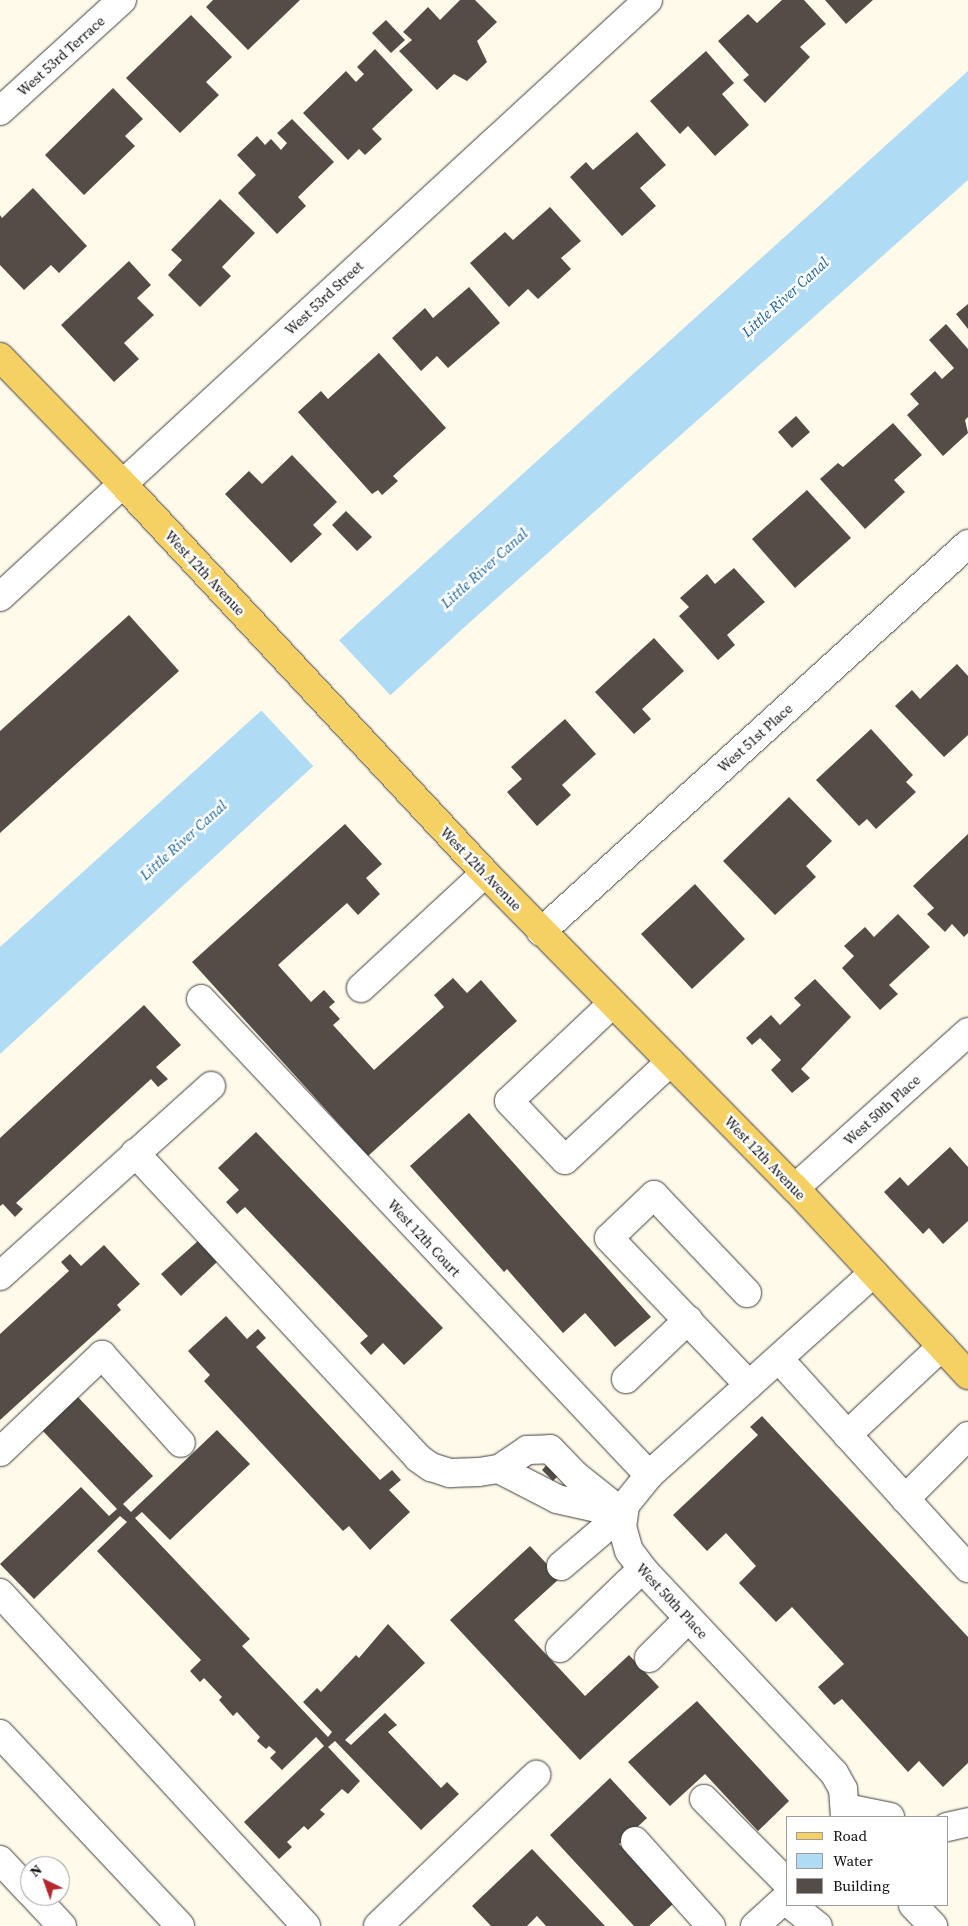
<!DOCTYPE html>
<html>
<head>
<meta charset="utf-8">
<style>
  body { margin:0 }
  #map { position:relative; width:968px; height:1926px; overflow:hidden; background:#fffae9; font-family:"Source Serif 4",serif }
  div>[style] { position:absolute }
  [style*='--x'] { left:calc(var(--x)*1px); top:calc(var(--y)*1px); width:calc(var(--w)*1px); rotate:calc(var(--a)*1deg) }
  .water>* { inset:0; background:#afdbf4 }
  .pier>* { inset:0; background:#fffae9 }
  .building>* { inset:0; background:#534c47 }
  .roads { filter:drop-shadow(0 0 1px #3e3e3e) drop-shadow(0 0 1px #3e3e3e) }
  .minor>* { height:28px; margin:-14px; padding:0 14px; transform-origin:14px; border-radius:14px; background:#fff }
  .major>* { height:28px; margin:-14px; padding:0 14px; transform-origin:14px; border-radius:14px; background:#f5d062 }
  span { translate:-50% -50%; white-space:nowrap; text-align:center; line-height:1.15; -webkit-text-stroke:5px #fff; paint-order:stroke }
  .street-label { font-size:14px; color:#0b0b0b }
  .water-label { font-size:15px; color:#186298; font-style:italic }
  .legend { position:absolute; left:786px; top:1816px; width:162px; height:90px; box-sizing:border-box; background:#fff; border:1px solid #9d9d9d; margin:0; padding:6px 9px; list-style:none; font-size:15px; color:#0b0b0b }
  .legend li { display:flex; align-items:center; gap:10px; height:25px }
  .legend b { width:25px; border:1px solid #9d9d9d }
  .north { position:absolute; left:20px; top:1856px; width:50px; height:50px; box-sizing:border-box; background:#fff; border:1px solid #9d9d9d; border-radius:50%; rotate:318deg; font-size:14px; font-weight:700; line-height:20px; text-align:center; color:#0b0b0b }
  .north::after { content:''; display:block; margin:auto; width:18px; height:22px; background:#b6272f; clip-path:polygon(50% 0,100% 100%,50% 72%,0 100%) }
</style>
</head>
<body>
<div id="map">
  <div class="water">
    <i style="clip-path:polygon(968px 71px,968px 180px,469px 623px,0 1054px,0 947px)"></i>
  </div>
  <div class="pier">
    <i style="clip-path:polygon(337px 638px,392px 697px,315px 768px,259px 708px)"></i>
  </div>
  <div class="building">
    <i style="clip-path:polygon(213px 0,300px 0,248px 50px,206px 7px)"></i>
    <i style="clip-path:polygon(460px 0,475px 0,497px 22px,477px 41px,487px 62px,467px 81px,454px 74px,437px 90px,399px 51px,412px 40px,403px 32px,428px 7px,440px 20px)"></i>
    <i style="clip-path:polygon(782px 0,804px 0,826px 24px,800px 47px,810px 57px,765px 103px,743px 80px,749px 75px,718px 41px,748px 14px,757px 23px)"></i>
    <i style="clip-path:polygon(825px 0,873px 0,846px 24px)"></i>
    <i style="clip-path:polygon(191px 15px,232px 57px,206px 82px,219px 95px,180px 133px,126px 78px)"></i>
    <i style="clip-path:polygon(386px 20px,405px 40px,391px 53px,372px 33px)"></i>
    <i style="clip-path:polygon(375px 49px,413px 90px,372px 129px,382px 139px,365px 155px,359px 149px,348px 160px,303px 113px,346px 71px,356px 82px,364px 74px,357px 67px)"></i>
    <i style="clip-path:polygon(706px 51px,734px 83px,722px 94px,749px 125px,715px 156px,688px 126px,680px 134px,650px 101px)"></i>
    <i style="clip-path:polygon(113px 88px,143px 119px,125px 136px,135px 146px,84px 195px,45px 155px)"></i>
    <i style="clip-path:polygon(292px 119px,334px 162px,298px 197px,306px 206px,277px 234px,238px 193px,256px 175px,237px 155px,257px 136px,265px 145px,271px 139px,281px 150px,287px 143px,277px 133px)"></i>
    <i style="clip-path:polygon(637px 132px,666px 165px,640px 188px,656px 206px,622px 236px,570px 177px,586px 162px,593px 170px)"></i>
    <i style="clip-path:polygon(33px 188px,87px 246px,59px 273px,51px 265px,24px 290px,0 265px,0 215px,2px 218px)"></i>
    <i style="clip-path:polygon(220px 199px,255px 233px,222px 267px,231px 276px,200px 307px,168px 275px,182px 260px,171px 250px)"></i>
    <i style="clip-path:polygon(550px 207px,581px 241px,561px 258px,571px 269px,538px 299px,528px 289px,509px 307px,470px 263px,505px 232px,513px 240px)"></i>
    <i style="clip-path:polygon(129px 261px,151px 285px,137px 298px,154px 315px,124px 343px,139px 359px,114px 382px,61px 325px)"></i>
    <i style="clip-path:polygon(469px 287px,500px 323px,448px 368px,437px 356px,421px 371px,392px 338px,425px 308px,433px 318px)"></i>
    <i style="clip-path:polygon(968px 304px,968px 329px,956px 314px)"></i>
    <i style="clip-path:polygon(946px 324px,968px 349px,968px 417px,965px 420px,968px 433px,943px 456px,907px 415px,919px 404px,910px 394px,935px 371px,942px 379px,954px 368px,929px 340px)"></i>
    <i style="clip-path:polygon(379px 353px,446px 428px,393px 476px,398px 481px,382px 495px,378px 490px,372px 494px,298px 412px,321px 391px,328px 399px)"></i>
    <i style="clip-path:polygon(796px 416px,810px 432px,792px 448px,778px 432px)"></i>
    <i style="clip-path:polygon(893px 423px,922px 455px,894px 480px,905px 492px,865px 529px,820px 479px,838px 463px,843px 467px)"></i>
    <i style="clip-path:polygon(292px 455px,337px 502px,313px 525px,322px 534px,291px 563px,225px 494px,249px 471px,262px 484px)"></i>
    <i style="clip-path:polygon(807px 490px,851px 538px,795px 588px,752px 539px)"></i>
    <i style="clip-path:polygon(346px 511px,372px 537px,357px 551px,332px 525px)"></i>
    <i style="clip-path:polygon(734px 568px,765px 602px,727px 635px,735px 645px,718px 660px,679px 616px,689px 607px,680px 598px,707px 574px,715px 584px)"></i>
    <i style="clip-path:polygon(129px 615px,179px 671px,0 833px,0 731px)"></i>
    <i style="clip-path:polygon(654px 638px,684px 671px,642px 709px,651px 719px,634px 734px,595px 692px)"></i>
    <i style="clip-path:polygon(957px 664px,968px 676px,968px 735px,944px 757px,895px 706px,912px 690px,920px 699px)"></i>
    <i style="clip-path:polygon(565px 719px,596px 754px,562px 785px,571px 795px,537px 826px,507px 792px,522px 779px,511px 767px)"></i>
    <i style="clip-path:polygon(871px 729px,913px 775px,906px 782px,916px 792px,876px 829px,867px 819px,859px 826px,816px 780px)"></i>
    <i style="clip-path:polygon(789px 797px,832px 841px,806px 866px,816px 877px,775px 915px,723px 861px)"></i>
    <i style="clip-path:polygon(345px 824px,382px 864px,366px 878px,380px 894px,358px 915px,347px 903px,278px 965px,311px 1002px,324px 990px,335px 1002px,329px 1007px,340px 1019px,333px 1025px,374px 1070px,444px 1007px,434px 995px,453px 978px,467px 993px,481px 980px,517px 1021px,368px 1156px,192px 962px)"></i>
    <i style="clip-path:polygon(968px 834px,968px 933px,964px 937px,952px 924px,945px 932px,927px 914px,934px 908px,913px 886px)"></i>
    <i style="clip-path:polygon(695px 884px,745px 939px,692px 989px,641px 934px)"></i>
    <i style="clip-path:polygon(898px 914px,930px 947px,889px 985px,898px 994px,880px 1010px,842px 968px,854px 956px,844px 946px,865px 927px,874px 937px)"></i>
    <i style="clip-path:polygon(815px 979px,851px 1017px,801px 1069px,810px 1078px,792px 1093px,771px 1070px,781px 1060px,760px 1038px,752px 1045px,746px 1038px,771px 1015px,780px 1025px,801px 1005px,794px 998px)"></i>
    <i style="clip-path:polygon(144px 1005px,181px 1045px,156px 1067px,168px 1079px,158px 1087px,151px 1079px,16px 1203px,23px 1209px,15px 1217px,3px 1204px,0 1206px,0 1138px)"></i>
    <i style="clip-path:polygon(469px 1113px,651px 1317px,615px 1347px,585px 1313px,563px 1333px,507px 1269px,504px 1272px,410px 1166px)"></i>
    <i style="clip-path:polygon(256px 1132px,443px 1328px,404px 1365px,383px 1343px,371px 1355px,360px 1343px,368px 1336px,245px 1207px,237px 1214px,226px 1202px,239px 1190px,218px 1168px)"></i>
    <i style="clip-path:polygon(950px 1147px,968px 1167px,968px 1221px,943px 1244px,929px 1228px,923px 1234px,884px 1192px,900px 1177px,908px 1186px)"></i>
    <i style="clip-path:polygon(198px 1241px,217px 1262px,181px 1296px,161px 1274px)"></i>
    <i style="clip-path:polygon(104px 1245px,140px 1284px,117px 1305px,121px 1310px,0 1420px,0 1334px,69px 1271px,61px 1262px,70px 1254px,81px 1266px)"></i>
    <i style="clip-path:polygon(226px 1316px,247px 1339px,258px 1329px,266px 1338px,256px 1347px,380px 1480px,392px 1470px,401px 1480px,389px 1490px,410px 1512px,370px 1550px,349px 1526px,343px 1531px,204px 1381px,210px 1375px,188px 1351px)"></i>
    <i style="clip-path:polygon(76px 1395px,153px 1476px,123px 1504px,131px 1512px,217px 1430px,250px 1464px,170px 1540px,142px 1512px,135px 1518px,250px 1639px,242px 1646px,328px 1737px,332px 1732px,303px 1702px,317px 1688px,321px 1692px,356px 1655px,359px 1658px,388px 1624px,425px 1663px,345px 1740px,351px 1745px,385px 1713px,397px 1725px,388px 1732px,441px 1788px,447px 1782px,459px 1794px,421px 1830px,335px 1741px,328px 1747px,360px 1781px,348px 1794px,342px 1789px,320px 1810px,325px 1814px,308px 1830px,304px 1826px,287px 1842px,292px 1847px,279px 1859px,244px 1822px,324px 1746px,316px 1737px,282px 1770px,270px 1758px,276px 1752px,269px 1746px,266px 1749px,257px 1741px,260px 1737px,237px 1712px,233px 1716px,219px 1700px,222px 1697px,204px 1678px,200px 1682px,190px 1671px,201px 1660px,97px 1551px,127px 1522px,120px 1516px,34px 1599px,0 1564px,81px 1487px,109px 1516px,117px 1509px,41px 1429px)"></i>
    <i style="clip-path:polygon(762px 1416px,968px 1637px,968px 1763px,943px 1787px,919px 1761px,908px 1772px,842px 1699px,834px 1705px,818px 1687px,844px 1664px,792px 1607px,776px 1622px,739px 1583px,756px 1566px,726px 1533px,707px 1551px,673px 1515px,758px 1435px,750px 1427px)"></i>
    <i style="clip-path:polygon(552px 1459px,563px 1471px,553px 1481px,542px 1470px)"></i>
    <i style="clip-path:polygon(530px 1546px,560px 1578px,514px 1620px,585px 1696px,629px 1655px,659px 1687px,580px 1760px,450px 1620px)"></i>
    <i style="clip-path:polygon(697px 1701px,789px 1801px,758px 1831px,705px 1774px,670px 1806px,628px 1762px)"></i>
    <i style="clip-path:polygon(610px 1778px,647px 1818px,619px 1844px,674px 1903px,649px 1926px,634px 1926px,550px 1835px)"></i>
    <i style="clip-path:polygon(532px 1849px,605px 1926px,546px 1926px,537px 1916px,527px 1926px,491px 1926px,472px 1906px)"></i>
  </div>
  <div class="roads">
    <div class="minor">
      <i style="--x:0;--y:111;--w:165;--a:-42.3"></i>
      <i style="--x:0;--y:597;--w:881;--a:-42.65"></i>
      <i style="--x:541;--y:932;--w:577;--a:-42.26"></i>
      <i style="--x:361;--y:988;--w:169;--a:-42.8"></i>
      <i style="--x:201;--y:999;--w:654;--a:46.74"></i>
      <i style="--x:612;--y:1004;--w:141;--a:136.7"></i>
      <i style="--x:509;--y:1101;--w:81;--a:46.5"></i>
      <i style="--x:565;--y:1160;--w:144;--a:-43"></i>
      <i style="--x:135;--y:1153;--w:416;--a:47.1"></i>
      <i style="--x:418;--y:1458;--w:16;--a:35"></i>
      <i style="--x:431;--y:1467;--w:20;--a:18"></i>
      <i style="--x:450;--y:1473;--w:29;--a:-2"></i>
      <i style="--x:479;--y:1472;--w:20;--a:-9"></i>
      <i style="--x:499;--y:1469;--w:34;--a:-34"></i>
      <i style="--x:527;--y:1450;--w:23;--a:-2"></i>
      <i style="--x:550;--y:1449;--w:36;--a:46"></i>
      <i style="--x:575;--y:1475;--w:61;--a:38.4"></i>
      <i style="--x:795;--y:1188;--w:233;--a:-42"></i>
      <i style="--x:0;--y:1276;--w:284;--a:-42"></i>
      <i style="--x:747;--y:1293;--w:135;--a:-133.5"></i>
      <i style="--x:654;--y:1195;--w:62;--a:136.3"></i>
      <i style="--x:609;--y:1238;--w:203;--a:46.4"></i>
      <i style="--x:779;--y:1359;--w:282;--a:47.9"></i>
      <i style="--x:626;--y:1379;--w:86;--a:-43.6"></i>
      <i style="--x:847;--y:1435;--w:130;--a:-43.1"></i>
      <i style="--x:0;--y:1452;--w:141;--a:-43.6"></i>
      <i style="--x:102;--y:1355;--w:118;--a:48.1"></i>
      <i style="--x:499;--y:1469;--w:65;--a:27.3"></i>
      <i style="--x:557;--y:1499;--w:64;--a:12.7"></i>
      <i style="--x:905;--y:1499;--w:89;--a:-45"></i>
      <i style="--x:561;--y:1566;--w:82;--a:-40.5"></i>
      <i style="--x:0;--y:1593;--w:452;--a:47.4"></i>
      <i style="--x:560;--y:1648;--w:114;--a:-43.9"></i>
      <i style="--x:649;--y:1658;--w:55;--a:-45"></i>
      <i style="--x:0;--y:1734;--w:263;--a:46.8"></i>
      <i style="--x:704;--y:1799;--w:118;--a:45.3"></i>
      <i style="--x:846;--y:1808;--w:45;--a:11.6"></i>
      <i style="--x:845;--y:1817;--w:28;--a:-94"></i>
      <i style="--x:843;--y:1789;--w:18;--a:-119"></i>
      <i style="--x:834;--y:1773;--w:276;--a:-133.2"></i>
      <i style="--x:645;--y:1572;--w:26;--a:-127"></i>
      <i style="--x:629;--y:1551;--w:25;--a:-106"></i>
      <i style="--x:622;--y:1527;--w:22;--a:-82"></i>
      <i style="--x:625;--y:1505;--w:38;--a:-51"></i>
      <i style="--x:649;--y:1475;--w:302;--a:-42"></i>
      <i style="--x:947;--y:1827;--w:22;--a:-13"></i>
      <i style="--x:635;--y:1841;--w:114;--a:48.2"></i>
      <i style="--x:0;--y:1860;--w:44;--a:46.8"></i>
      <i style="--x:34;--y:1896;--w:41;--a:47"></i>
      <i style="--x:791;--y:1905;--w:34;--a:38"></i>
      <i style="--x:913;--y:1905;--w:29;--a:46"></i>
      <i style="--x:378;--y:1926;--w:219;--a:-43.7"></i>
      <i style="--x:755;--y:1926;--w:43;--a:-42.2"></i>
    </div>
    <div class="major">
      <i style="--x:0;--y:357;--w:175;--a:45.9"></i>
      <i style="--x:122;--y:483;--w:533;--a:47.05"></i>
      <i style="--x:485;--y:873;--w:442;--a:45.5"></i>
      <i style="--x:795;--y:1188;--w:255;--a:47.2"></i>
    </div>
  </div>
  <div class="street-label">
    <span style="left:61px;top:56px;rotate:-42deg">West 53rd Terrace</span>
    <span style="left:324px;top:298px;rotate:-43deg">West 53rd Street</span>
    <span style="left:205px;top:573px;rotate:47deg">West 12th Avenue</span>
    <span style="left:755px;top:738px;rotate:-42deg">West 51st Place</span>
    <span style="left:481px;top:869px;rotate:46deg">West 12th Avenue</span>
    <span style="left:882px;top:1110px;rotate:-42deg">West 50th Place</span>
    <span style="left:765px;top:1158px;rotate:46deg">West 12th Avenue</span>
    <span style="left:424px;top:1238px;rotate:47deg">West 12th Court</span>
    <span style="left:672px;top:1601px;rotate:47deg">West 50th Place</span>
  </div>
  <div class="water-label">
    <span style="left:785px;top:297px;rotate:-42deg">Little River Canal</span>
    <span style="left:484px;top:568px;rotate:-42deg">Little River Canal</span>
    <span style="left:183px;top:840px;rotate:-42deg">Little River Canal</span>
  </div>
  <ul class="legend">
  <li><b style="height:6px;background:#f5d062"></b>Road</li>
  <li><b style="height:14px;background:#afdbf4"></b>Water</li>
  <li><b style="height:14px;background:#534c47"></b>Building</li>
  </ul>
  <div class="north">N</div>
</div>
</body>
</html>
